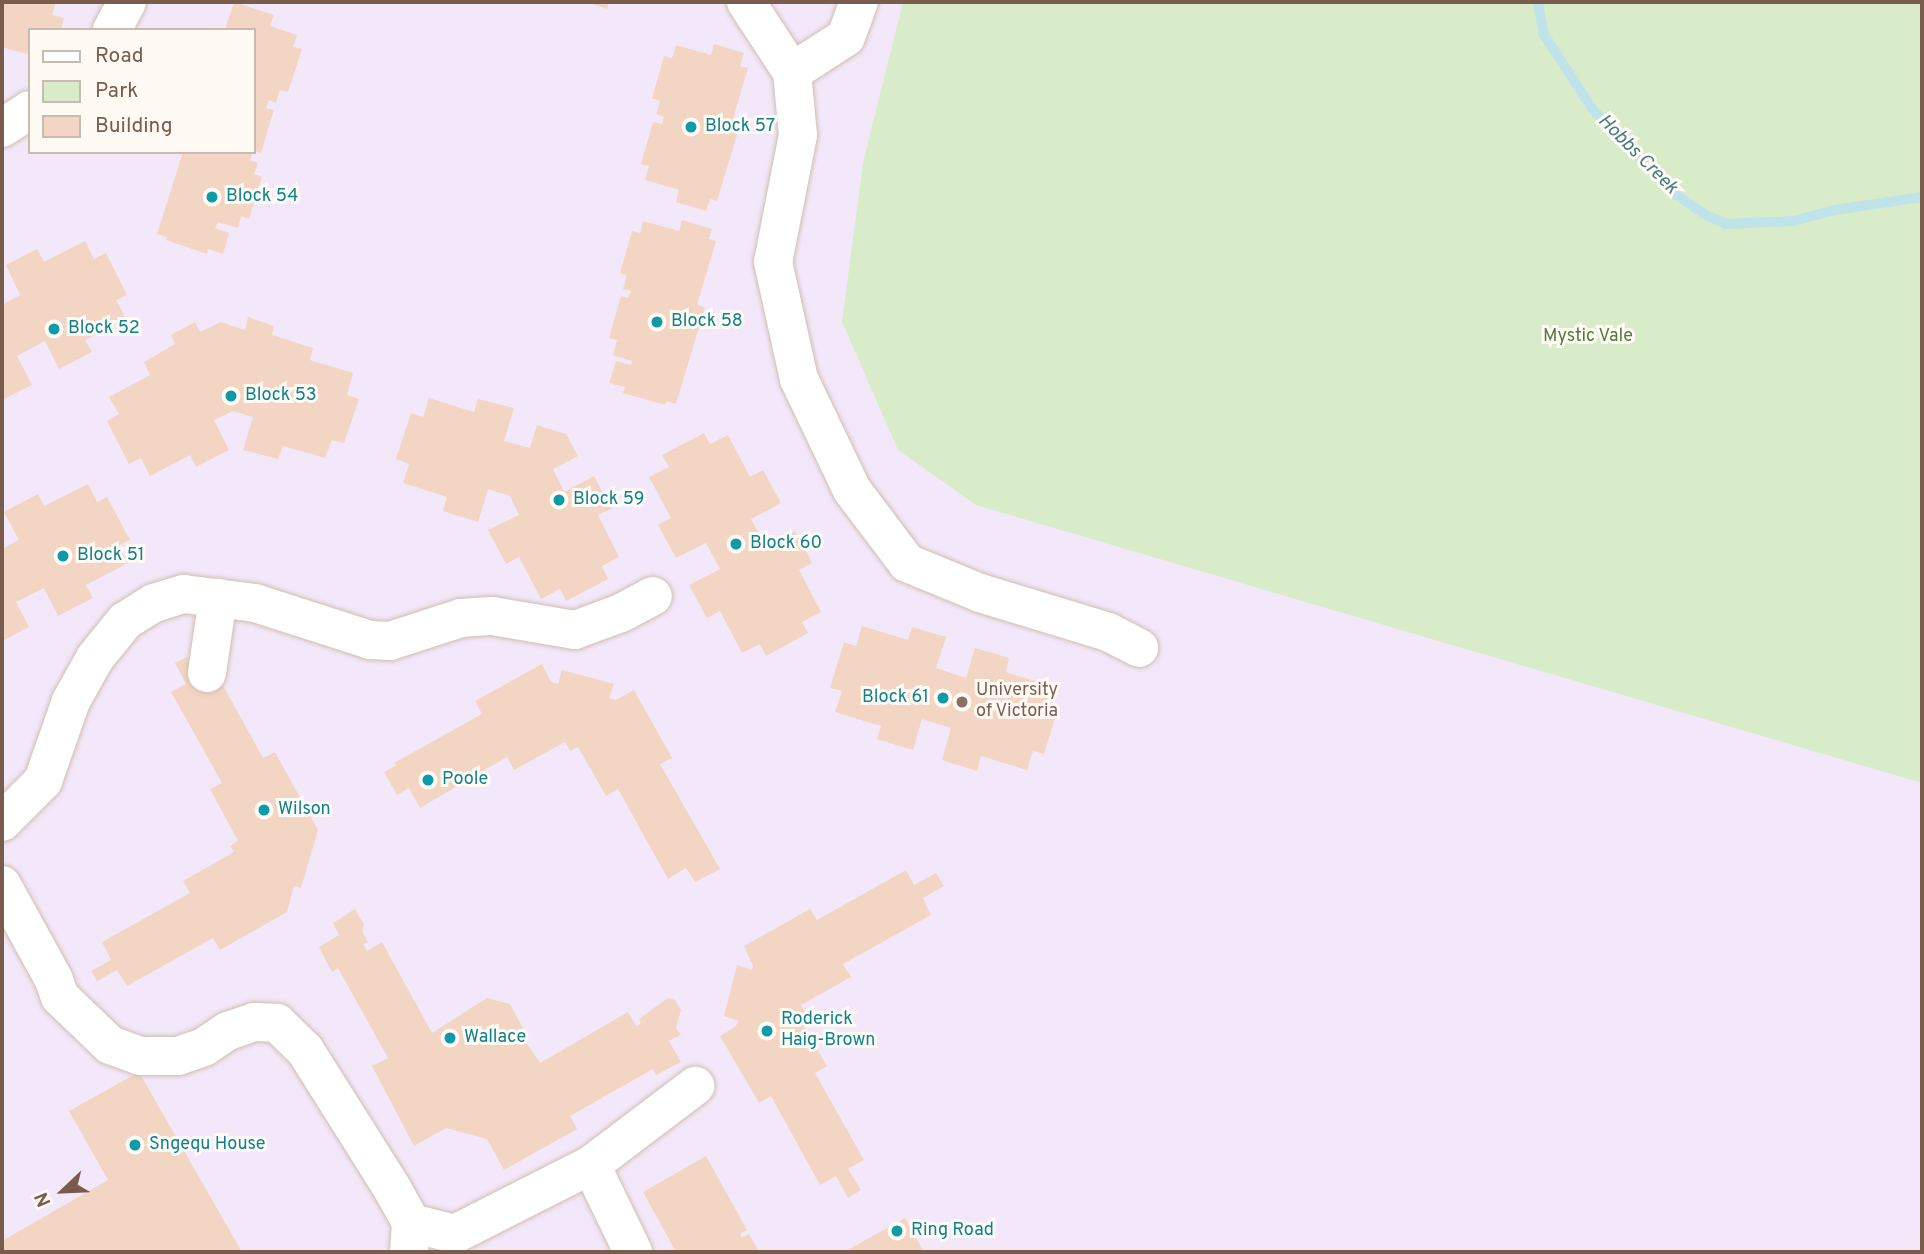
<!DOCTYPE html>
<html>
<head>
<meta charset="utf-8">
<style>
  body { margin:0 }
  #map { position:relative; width:1924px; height:1254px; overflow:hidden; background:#fdf6ec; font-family:Overpass,sans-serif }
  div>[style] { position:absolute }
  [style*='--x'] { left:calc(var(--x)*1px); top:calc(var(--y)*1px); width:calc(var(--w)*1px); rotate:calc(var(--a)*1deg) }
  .education>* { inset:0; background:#f3e8fa }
  .green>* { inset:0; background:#d8ecc9 }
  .stream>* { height:10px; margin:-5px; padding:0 5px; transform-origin:5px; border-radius:5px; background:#bfe3e8 }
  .building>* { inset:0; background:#f3d5c3 }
  .roads { filter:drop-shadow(0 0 2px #d1beb0) drop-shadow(0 0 2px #d1beb0) }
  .minor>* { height:38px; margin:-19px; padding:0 19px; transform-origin:19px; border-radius:19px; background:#fff }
  .dots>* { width:19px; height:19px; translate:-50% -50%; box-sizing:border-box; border:4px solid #fffaf3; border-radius:50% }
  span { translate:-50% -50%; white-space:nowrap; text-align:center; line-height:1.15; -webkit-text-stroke:6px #fffaf3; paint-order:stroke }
  .culture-label { font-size:18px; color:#0d838f }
  .left { translate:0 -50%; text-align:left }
  .right { translate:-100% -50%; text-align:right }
  .park-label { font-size:18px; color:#537a41 }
  .education-label { font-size:18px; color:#785e54 }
  .water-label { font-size:19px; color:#437c86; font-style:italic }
  .frame { position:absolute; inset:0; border:4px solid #7a5c4d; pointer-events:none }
  .legend { position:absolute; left:28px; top:28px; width:228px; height:126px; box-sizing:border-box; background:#fffaf3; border:2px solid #cabbb1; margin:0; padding:9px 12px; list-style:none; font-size:21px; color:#7a5c4d }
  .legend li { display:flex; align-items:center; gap:14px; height:35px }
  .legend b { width:35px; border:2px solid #cabbb1 }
  .north { position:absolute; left:28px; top:1156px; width:70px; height:70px; -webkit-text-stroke:5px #fffaf3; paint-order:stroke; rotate:247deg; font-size:19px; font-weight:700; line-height:28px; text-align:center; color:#7a5c4d }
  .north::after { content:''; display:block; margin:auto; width:24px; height:32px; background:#7a5c4d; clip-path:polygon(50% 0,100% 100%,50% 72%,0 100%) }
</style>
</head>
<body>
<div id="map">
  <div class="education">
    <i style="clip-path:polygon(evenodd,2px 2px,1922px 2px,1922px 1252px,2px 1252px,2px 2px,30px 30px,254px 30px,254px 152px,30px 152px,30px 30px)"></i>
  </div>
  <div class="green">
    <i style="clip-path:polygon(903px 2px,1922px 2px,1922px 783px,976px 505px,898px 450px,842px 322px,863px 163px)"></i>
  </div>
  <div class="stream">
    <i style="--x:1538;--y:2;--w:34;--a:80"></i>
    <i style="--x:1544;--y:35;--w:90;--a:56.8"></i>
    <i style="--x:1593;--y:110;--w:117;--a:45.7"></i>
    <i style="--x:1675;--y:194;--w:40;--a:34"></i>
    <i style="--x:1708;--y:216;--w:20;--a:24"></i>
    <i style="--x:1726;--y:224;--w:67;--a:-2.6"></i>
    <i style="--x:1793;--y:221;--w:43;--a:-14.7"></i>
    <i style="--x:1835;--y:210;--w:88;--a:-8.5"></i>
  </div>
  <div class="building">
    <i style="clip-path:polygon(2px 2px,56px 2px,52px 15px,64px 18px,61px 30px,30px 30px,30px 55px,2px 47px)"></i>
    <i style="clip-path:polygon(234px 2px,274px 15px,270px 26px,297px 35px,293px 47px,302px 49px,288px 92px,280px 90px,276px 103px,269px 100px,266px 108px,274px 110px,261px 153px,254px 151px,254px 30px,225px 30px)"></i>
    <i style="clip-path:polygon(586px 2px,609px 2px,607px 9px)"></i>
    <i style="clip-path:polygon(714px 44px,744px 53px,740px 66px,748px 68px,730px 129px,738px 132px,717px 201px,710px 199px,706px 211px,676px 202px,679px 190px,645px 180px,649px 166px,641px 164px,653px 122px,662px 124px,664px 117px,656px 114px,660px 101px,652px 98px,664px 56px,672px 58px,676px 45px,711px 55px)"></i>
    <i style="clip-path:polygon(183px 152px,253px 152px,250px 160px,258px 163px,254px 174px,262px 177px,249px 219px,241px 216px,238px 228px,218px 222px,215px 228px,229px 233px,223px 254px,208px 249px,207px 254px,166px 240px,167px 237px,157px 234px)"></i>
    <i style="clip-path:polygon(682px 220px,712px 229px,709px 239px,716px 241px,697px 305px,705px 307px,676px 404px,667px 401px,665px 405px,623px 393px,625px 387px,609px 383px,616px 361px,631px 365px,632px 361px,613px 355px,617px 340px,609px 338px,621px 296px,628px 298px,631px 291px,623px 289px,627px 275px,620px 273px,632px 231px,640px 233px,643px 221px,679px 231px)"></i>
    <i style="clip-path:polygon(85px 241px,94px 259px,106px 253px,127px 295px,116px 300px,126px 319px,85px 340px,92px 352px,59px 369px,45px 341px,17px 356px,32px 385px,2px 400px,2px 305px,20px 295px,6px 265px,37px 249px,44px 262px)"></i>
    <i style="clip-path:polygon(248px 317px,274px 326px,272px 335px,313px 348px,310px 360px,353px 373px,347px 395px,359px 399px,344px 443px,332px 440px,325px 458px,283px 446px,278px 459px,243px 450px,253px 417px,233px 411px,214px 420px,229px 450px,196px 467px,190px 455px,150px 476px,141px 458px,129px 464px,107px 421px,119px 414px,109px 397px,150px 375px,144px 362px,175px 344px,171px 335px,195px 322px,200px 332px,221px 322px,245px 330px)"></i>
    <i style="clip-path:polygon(429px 398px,474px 412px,478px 399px,514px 408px,504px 441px,530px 448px,537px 425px,566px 434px,578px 456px,553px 469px,564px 492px,594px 476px,611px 509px,598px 515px,619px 557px,602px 566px,608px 579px,566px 601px,560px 589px,541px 599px,519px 557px,506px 564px,488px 530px,519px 515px,510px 496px,488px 489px,478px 522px,443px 511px,447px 497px,403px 483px,409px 464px,396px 459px,411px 413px,423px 417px)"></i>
    <i style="clip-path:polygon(704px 433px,710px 444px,728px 435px,750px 477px,763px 470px,781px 503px,751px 519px,766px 546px,795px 531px,812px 563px,799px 570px,821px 612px,802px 622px,808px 633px,766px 656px,760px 644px,742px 653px,720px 611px,707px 618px,689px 585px,720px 569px,706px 543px,676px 558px,658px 525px,671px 518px,649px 477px,669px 467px,662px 455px)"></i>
    <i style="clip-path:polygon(88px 484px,97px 502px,107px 497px,130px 540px,118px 546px,128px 563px,86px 585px,93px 598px,58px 616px,44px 588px,16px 602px,29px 627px,2px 641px,2px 549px,19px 540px,4px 512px,38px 494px,44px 506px)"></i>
    <i style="clip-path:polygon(862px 626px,908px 640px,912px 627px,946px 637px,936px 668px,966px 678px,975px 648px,1009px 658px,1006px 672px,1051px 686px,1045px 705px,1058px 709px,1044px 754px,1033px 751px,1027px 770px,981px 756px,977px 771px,942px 760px,951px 728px,922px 719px,913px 750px,877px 739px,881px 726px,835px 712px,842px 691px,830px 688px,844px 642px,856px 646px)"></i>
    <i style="clip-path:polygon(187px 657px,198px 677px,214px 669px,263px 758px,275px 752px,318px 830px,301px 888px,294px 886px,287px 912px,220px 950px,213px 938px,127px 986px,117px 970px,97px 981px,91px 971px,111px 960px,102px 942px,190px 893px,183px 881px,234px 852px,230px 846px,238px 841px,210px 789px,222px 783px,171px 692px,186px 684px,175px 663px)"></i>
    <i style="clip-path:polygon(542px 664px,551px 682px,558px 684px,562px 670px,614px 684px,609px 698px,616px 700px,634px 690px,672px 758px,660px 764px,720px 869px,695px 882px,686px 868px,668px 879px,618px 789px,606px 796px,578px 747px,570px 751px,565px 742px,514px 770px,507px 757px,420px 808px,409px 788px,397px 795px,384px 772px,396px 765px,394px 763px,482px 714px,475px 701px)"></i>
    <i style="clip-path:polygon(906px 870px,914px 885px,936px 873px,944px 886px,923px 898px,931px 915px,843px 964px,851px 977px,801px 1005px,806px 1014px,799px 1018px,827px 1066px,815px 1073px,864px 1160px,848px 1169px,861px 1190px,848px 1198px,836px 1176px,820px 1185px,771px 1096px,759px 1103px,720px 1036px,736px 1026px,738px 1021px,724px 1016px,737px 965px,752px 970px,753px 966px,744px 946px,810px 909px,817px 920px)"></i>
    <i style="clip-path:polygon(355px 909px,364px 925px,362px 931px,368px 942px,363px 944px,367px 951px,382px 942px,432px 1033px,487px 998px,510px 1004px,523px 1028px,518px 1031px,540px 1063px,628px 1012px,636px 1026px,641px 1024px,639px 1019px,668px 998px,675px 1000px,681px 1010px,676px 1028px,681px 1035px,669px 1041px,681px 1062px,656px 1075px,653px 1069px,570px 1116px,577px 1129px,504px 1170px,487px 1139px,446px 1128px,414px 1146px,372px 1066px,388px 1058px,338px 968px,332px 972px,319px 947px,339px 935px,333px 923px)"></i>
    <i style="clip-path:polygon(139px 1072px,242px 1252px,2px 1252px,2px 1241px,108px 1180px,69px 1111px)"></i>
    <i style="clip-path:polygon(706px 1156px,747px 1230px,740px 1234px,742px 1238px,749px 1234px,759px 1252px,676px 1252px,643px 1192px)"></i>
    <i style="clip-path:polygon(905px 1218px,923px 1250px,918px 1252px,844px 1252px)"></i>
  </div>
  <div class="roads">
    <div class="minor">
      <i style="--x:746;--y:2;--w:84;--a:56.7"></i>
      <i style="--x:792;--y:72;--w:63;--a:84.6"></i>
      <i style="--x:798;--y:135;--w:129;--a:101.1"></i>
      <i style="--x:773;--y:262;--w:120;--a:77.5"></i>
      <i style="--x:799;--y:379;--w:123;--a:64.5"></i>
      <i style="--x:852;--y:490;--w:91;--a:53"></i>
      <i style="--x:907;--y:563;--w:79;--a:22.3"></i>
      <i style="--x:980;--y:593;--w:134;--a:16.9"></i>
      <i style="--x:1108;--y:632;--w:35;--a:27"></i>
      <i style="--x:112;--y:30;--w:32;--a:-62"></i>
      <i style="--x:792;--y:72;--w:64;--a:-32.9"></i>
      <i style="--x:846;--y:37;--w:37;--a:-70"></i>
      <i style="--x:2;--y:128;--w:33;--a:-33"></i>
      <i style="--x:207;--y:673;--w:76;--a:-81.7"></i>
      <i style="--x:2;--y:822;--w:58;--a:-45"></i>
      <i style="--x:43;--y:781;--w:85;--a:-70.7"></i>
      <i style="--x:71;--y:701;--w:49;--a:-60.8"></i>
      <i style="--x:95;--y:658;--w:48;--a:-51"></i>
      <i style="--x:125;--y:621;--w:34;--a:-32"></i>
      <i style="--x:154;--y:603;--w:31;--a:-17"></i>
      <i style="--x:184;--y:594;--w:72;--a:7.2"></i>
      <i style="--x:255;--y:603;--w:121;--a:17.8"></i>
      <i style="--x:370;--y:640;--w:20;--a:3"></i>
      <i style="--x:390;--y:641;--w:75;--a:-17.9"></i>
      <i style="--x:461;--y:618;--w:31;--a:-4"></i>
      <i style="--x:492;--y:616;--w:84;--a:9.6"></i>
      <i style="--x:575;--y:630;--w:49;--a:-20.3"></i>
      <i style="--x:621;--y:613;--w:36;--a:-28"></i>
      <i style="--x:2;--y:885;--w:108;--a:61.3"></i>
      <i style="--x:54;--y:980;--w:18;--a:71"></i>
      <i style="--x:60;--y:997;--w:69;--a:43.8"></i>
      <i style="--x:110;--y:1045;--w:32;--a:20"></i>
      <i style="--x:140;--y:1056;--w:38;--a:0"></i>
      <i style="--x:178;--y:1056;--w:28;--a:-19"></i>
      <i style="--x:204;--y:1047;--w:29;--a:-34"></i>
      <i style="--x:228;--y:1031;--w:28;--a:-19"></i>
      <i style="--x:254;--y:1022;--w:23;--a:2"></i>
      <i style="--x:277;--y:1023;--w:39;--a:44"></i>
      <i style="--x:305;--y:1050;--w:165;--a:57.8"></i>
      <i style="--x:393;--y:1190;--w:38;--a:61"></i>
      <i style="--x:411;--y:1223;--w:29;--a:94"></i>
      <i style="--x:591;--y:1165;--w:97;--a:64.2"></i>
      <i style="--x:411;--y:1223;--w:45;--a:14"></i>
      <i style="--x:455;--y:1234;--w:153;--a:-26.9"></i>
      <i style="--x:591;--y:1165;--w:131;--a:-37.2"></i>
    </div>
  </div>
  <div class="dots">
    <i style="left:691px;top:127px;background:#0f9aa8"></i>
    <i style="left:212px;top:197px;background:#0f9aa8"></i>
    <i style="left:657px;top:322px;background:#0f9aa8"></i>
    <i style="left:54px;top:329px;background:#0f9aa8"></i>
    <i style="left:231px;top:396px;background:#0f9aa8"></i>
    <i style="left:559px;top:500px;background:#0f9aa8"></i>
    <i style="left:736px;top:544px;background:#0f9aa8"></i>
    <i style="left:63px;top:556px;background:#0f9aa8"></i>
    <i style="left:943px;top:698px;background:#0f9aa8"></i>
    <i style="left:962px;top:702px;background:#8d6e63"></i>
    <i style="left:428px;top:780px;background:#0f9aa8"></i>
    <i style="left:264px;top:810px;background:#0f9aa8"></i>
    <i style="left:767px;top:1031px;background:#0f9aa8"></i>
    <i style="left:450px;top:1038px;background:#0f9aa8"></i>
    <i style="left:135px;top:1145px;background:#0f9aa8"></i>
    <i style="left:897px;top:1231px;background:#0f9aa8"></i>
  </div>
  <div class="culture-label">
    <span class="left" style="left:705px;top:127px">Block 57</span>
    <span class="left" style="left:226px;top:197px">Block 54</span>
    <span class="left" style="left:671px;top:322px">Block 58</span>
    <span class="left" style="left:68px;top:329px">Block 52</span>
    <span class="left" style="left:245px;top:396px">Block 53</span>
    <span class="left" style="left:573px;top:500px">Block 59</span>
    <span class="left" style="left:750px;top:544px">Block 60</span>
    <span class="left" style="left:77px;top:556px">Block 51</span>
    <span class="right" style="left:929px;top:698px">Block 61</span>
    <span class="left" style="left:442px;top:780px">Poole</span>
    <span class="left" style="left:278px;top:810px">Wilson</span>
    <span class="left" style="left:781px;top:1031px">Roderick<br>Haig-Brown</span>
    <span class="left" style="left:464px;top:1038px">Wallace</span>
    <span class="left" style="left:149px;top:1145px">Sngequ House</span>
    <span class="left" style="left:911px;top:1231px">Ring Road</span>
  </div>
  <div class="park-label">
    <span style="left:1588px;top:337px">Mystic Vale</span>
  </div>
  <div class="education-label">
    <span class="left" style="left:976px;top:702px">University<br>of Victoria</span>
  </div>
  <div class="water-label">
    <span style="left:1637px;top:155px;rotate:45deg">Hobbs Creek</span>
  </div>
  <div class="frame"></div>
  <ul class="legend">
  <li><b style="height:9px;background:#fff"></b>Road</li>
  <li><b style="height:19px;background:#d8ecc9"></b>Park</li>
  <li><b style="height:19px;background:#f3d5c3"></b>Building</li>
  </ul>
  <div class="north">N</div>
</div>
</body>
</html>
